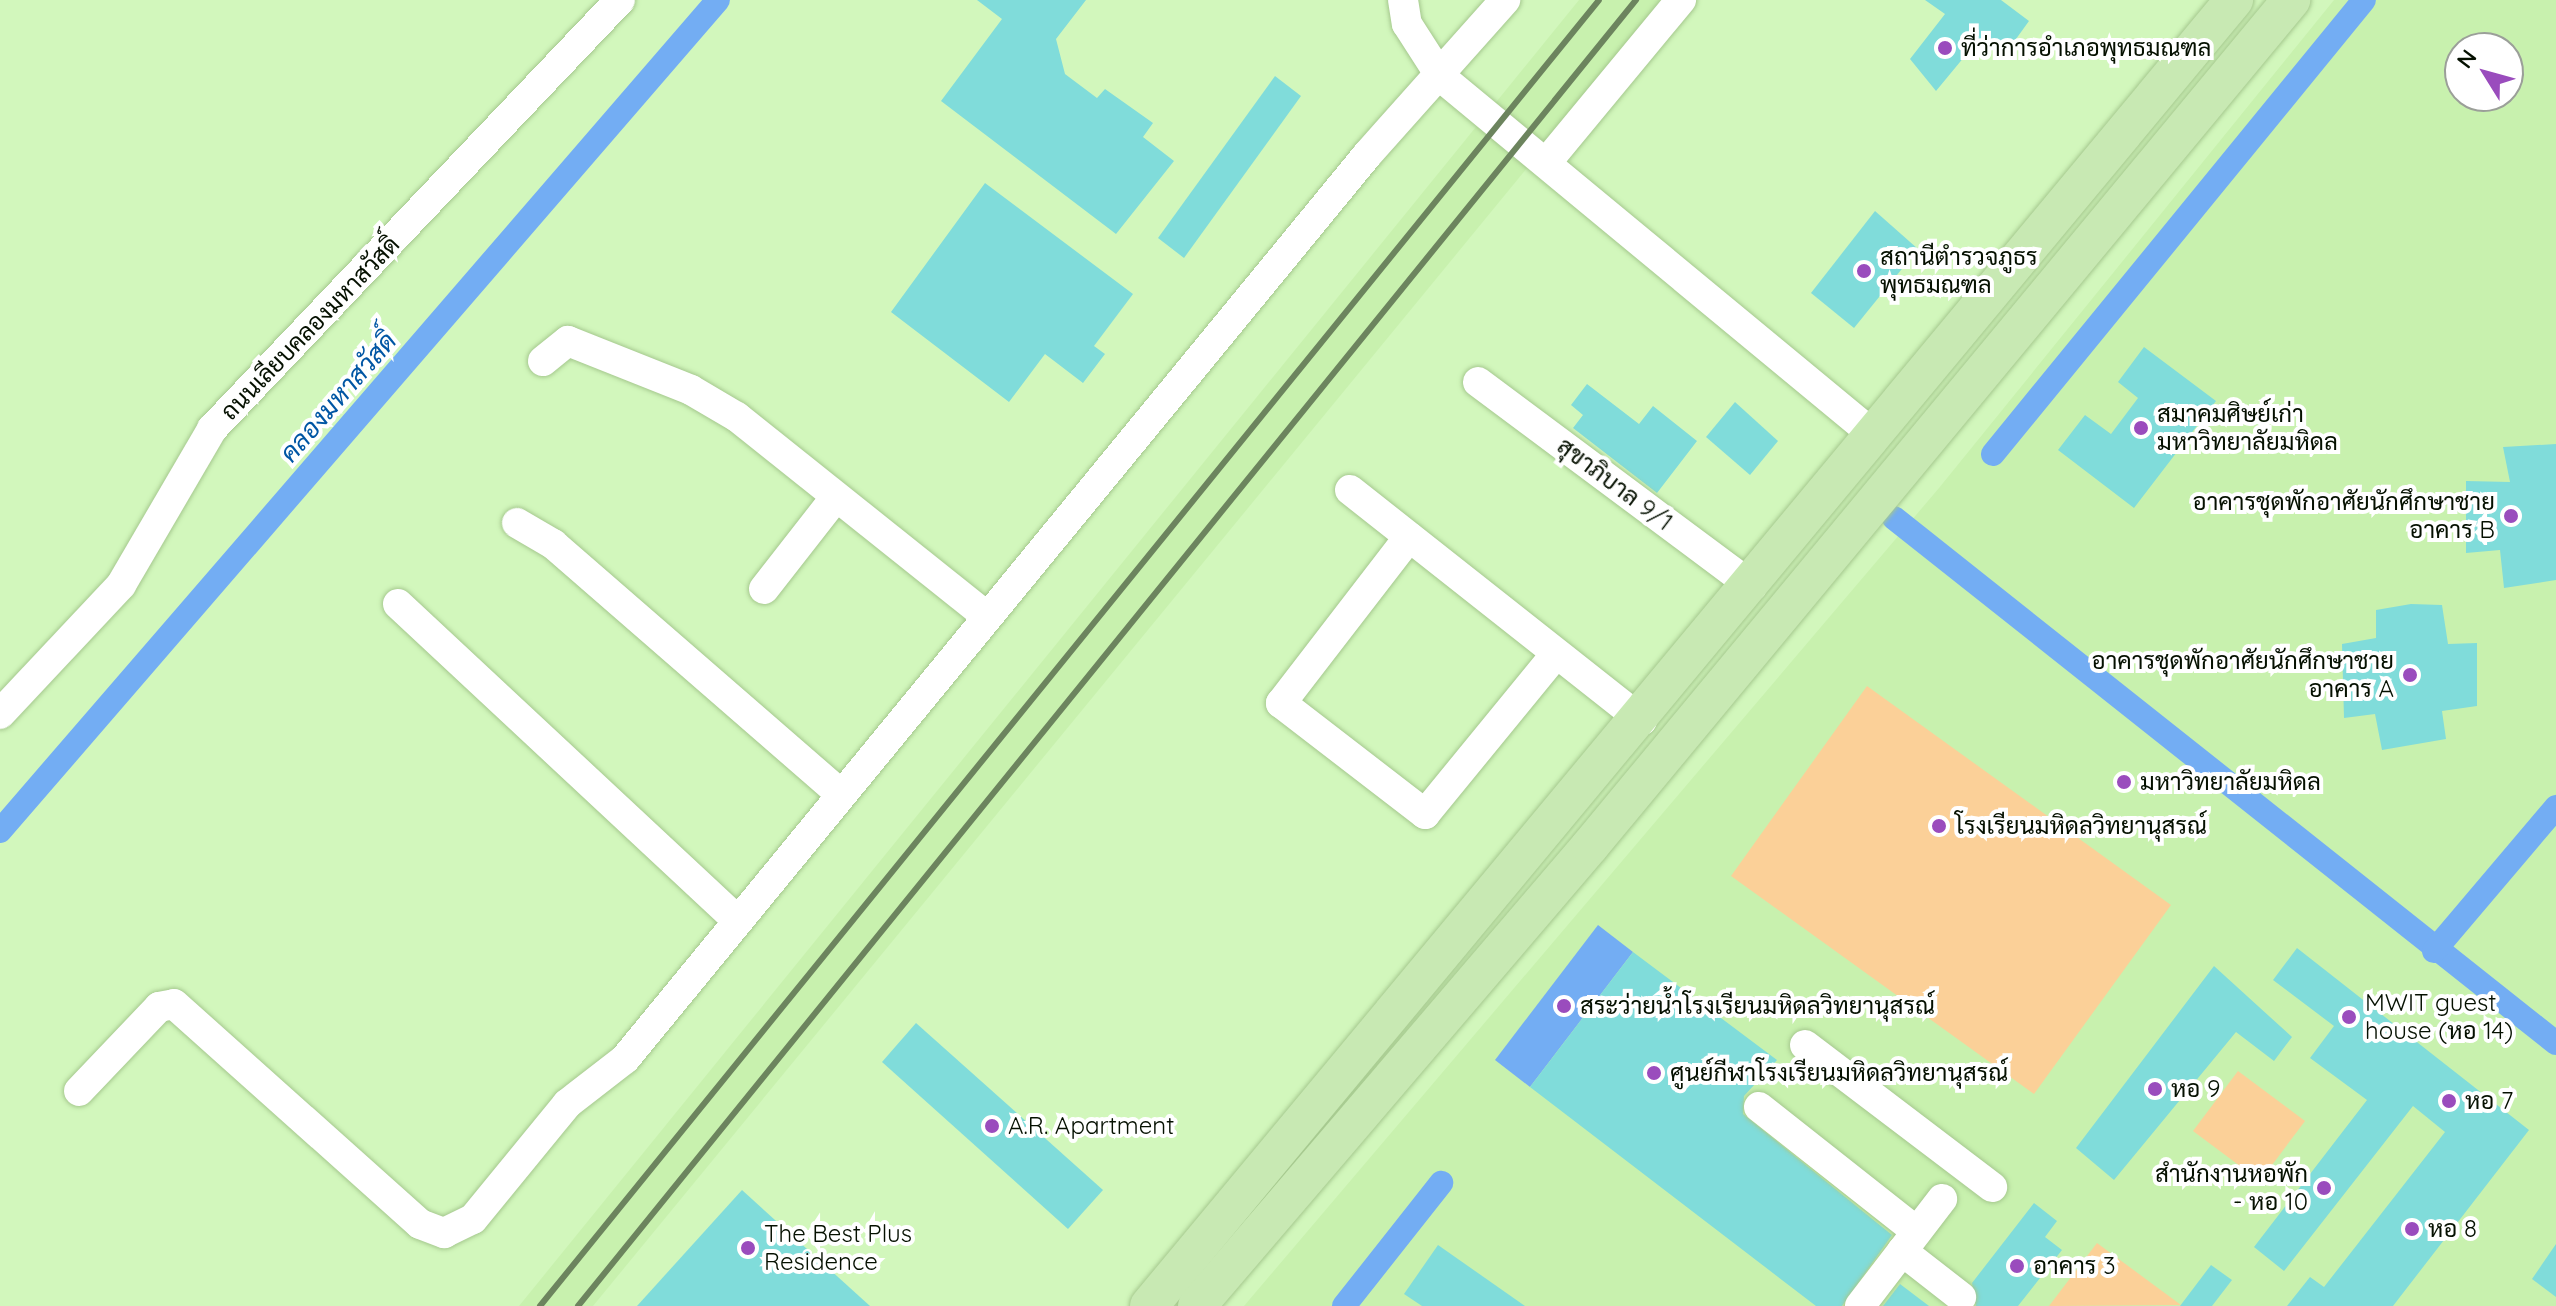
<!DOCTYPE html>
<html>
<head>
<meta charset="utf-8">
<style>
  body { margin:0 }
  #map { position:relative; width:2556px; height:1306px; overflow:hidden; background:#d2f7bc; font-family:Quicksand,Sarabun,sans-serif }
  div>[style] { position:absolute }
  [style*='--x'] { left:calc(var(--x)*1px); top:calc(var(--y)*1px); width:calc(var(--w)*1px); rotate:calc(var(--a)*1deg) }
  .built>* { inset:0; background:#c8f1ae }
  .green>* { inset:0; background:#fbd098 }
  .water>* { inset:0; background:#73adf3 }
  .canal>* { height:24px; margin:-12px; padding:0 12px; transform-origin:12px; border-radius:12px; background:#73adf3 }
  .building>* { inset:0; background:#80dcda }
  .roads { filter:drop-shadow(0 0 2px #a5c88e) drop-shadow(0 0 2px #a5c88e) }
  .minor>* { height:30px; margin:-15px; padding:0 15px; transform-origin:15px; border-radius:15px; background:#fff }
  .major>* { height:38px; margin:-19px; padding:0 19px; transform-origin:19px; border-radius:19px; background:#c8e9b3 }
  .rail>* { height:6px; margin:-3px; padding:0 3px; transform-origin:3px; border-radius:3px; background:#6c845e }
  .dots>* { width:22px; height:22px; translate:-50% -50%; box-sizing:border-box; border:4px solid #fff; border-radius:50% }
  span { translate:-50% -50%; white-space:nowrap; text-align:center; line-height:1.15; -webkit-text-stroke:8px #fff; paint-order:stroke }
  .poi-label { font-size:24px; color:#051000 }
  .left { translate:0 -50%; text-align:left }
  .right { translate:-100% -50%; text-align:right }
  .street-label { font-size:24px; color:#051000 }
  .water-label { font-size:26px; color:#0056a4; font-style:italic }
  .north { position:absolute; left:2444px; top:32px; width:80px; height:80px; box-sizing:border-box; background:#fff; border:2px solid #9b9f99; border-radius:50%; rotate:307deg; font-size:22px; font-weight:700; line-height:32px; text-align:center; color:#051000 }
  .north::after { content:''; display:block; margin:auto; width:28px; height:36px; background:#9a4cbd; clip-path:polygon(50% 0,100% 100%,50% 72%,0 100%) }
</style>
</head>
<body>
<div id="map">
  <div class="built">
    <i style="clip-path:polygon(1579px 0,1665px 0,593px 1306px,519px 1306px)"></i>
    <i style="clip-path:polygon(evenodd,2334px 0,2556px 0,2556px 1306px,1244px 1306px,1939px 488px,2334px 0,2460px 48px,2508px 48px,2508px 96px,2460px 96px,2460px 48px)"></i>
  </div>
  <div class="green">
    <i style="clip-path:polygon(1867px 686px,2171px 905px,2034px 1094px,1731px 876px)"></i>
    <i style="clip-path:polygon(2238px 1071px,2305px 1121px,2260px 1181px,2193px 1131px)"></i>
    <i style="clip-path:polygon(2097px 1243px,2181px 1305px,2049px 1306px)"></i>
  </div>
  <div class="water">
    <i style="clip-path:polygon(1598px 925px,1633px 952px,1530px 1087px,1495px 1060px)"></i>
  </div>
  <div class="canal">
    <i style="--x:1993;--y:454;--w:586;--a:-50.74"></i>
    <i style="--x:1894;--y:518;--w:845;--a:38.42"></i>
    <i style="--x:0;--y:831;--w:1098;--a:-49.17"></i>
    <i style="--x:2434;--y:951;--w:189;--a:-49.7"></i>
    <i style="--x:1344;--y:1306;--w:157;--a:-51.7"></i>
  </div>
  <div class="building">
    <i style="clip-path:polygon(977px 0,1086px 0,1056px 39px,1065px 74px,1097px 98px,1105px 89px,1153px 123px,1143px 137px,1174px 161px,1116px 234px,941px 101px,1002px 19px)"></i>
    <i style="clip-path:polygon(1925px 0,2001px 0,2029px 21px,2003px 57px,1979px 39px,1936px 91px,1910px 59px,1945px 14px)"></i>
    <i style="clip-path:polygon(1275px 76px,1301px 96px,1184px 258px,1158px 238px)"></i>
    <i style="clip-path:polygon(985px 183px,1133px 294px,1094px 346px,1105px 354px,1083px 383px,1045px 354px,1009px 402px,891px 312px)"></i>
    <i style="clip-path:polygon(1875px 211px,1918px 249px,1854px 328px,1811px 293px)"></i>
    <i style="clip-path:polygon(2144px 347px,2216px 401px,2134px 508px,2058px 450px,2085px 415px,2111px 434px,2138px 398px,2118px 382px)"></i>
    <i style="clip-path:polygon(1587px 384px,1639px 424px,1653px 406px,1697px 441px,1657px 493px,1573px 428px,1583px 415px,1571px 405px)"></i>
    <i style="clip-path:polygon(1735px 402px,1778px 441px,1750px 475px,1706px 437px)"></i>
    <i style="clip-path:polygon(2556px 444px,2556px 580px,2504px 588px,2500px 550px,2466px 553px,2466px 481px,2510px 482px,2503px 447px)"></i>
    <i style="clip-path:polygon(2411px 604px,2442px 605px,2448px 644px,2477px 643px,2477px 706px,2442px 711px,2446px 739px,2382px 750px,2375px 714px,2344px 718px,2342px 644px,2376px 638px,2376px 610px)"></i>
    <i style="clip-path:polygon(2297px 948px,2529px 1130px,2393px 1306px,2287px 1306px,2310px 1277px,2324px 1287px,2445px 1132px,2413px 1106px,2284px 1271px,2254px 1247px,2367px 1100px,2310px 1058px,2334px 1026px,2273px 980px)"></i>
    <i style="clip-path:polygon(1633px 952px,1777px 1060px,1744px 1096px,1743px 1114px,1892px 1235px,1842px 1306px,1816px 1306px,1530px 1087px)"></i>
    <i style="clip-path:polygon(2214px 966px,2292px 1037px,2274px 1061px,2236px 1032px,2114px 1180px,2076px 1148px)"></i>
    <i style="clip-path:polygon(916px 1023px,1103px 1190px,1068px 1229px,882px 1062px)"></i>
    <i style="clip-path:polygon(742px 1190px,870px 1306px,637px 1306px)"></i>
    <i style="clip-path:polygon(2034px 1203px,2057px 1221px,2045px 1237px,2062px 1250px,2018px 1306px,1976px 1306px,1972px 1283px)"></i>
    <i style="clip-path:polygon(2556px 1244px,2556px 1297px,2532px 1279px)"></i>
    <i style="clip-path:polygon(1438px 1245px,1525px 1306px,1422px 1306px,1404px 1294px)"></i>
    <i style="clip-path:polygon(2211px 1265px,2232px 1280px,2212px 1306px,2180px 1306px)"></i>
    <i style="clip-path:polygon(1900px 1284px,1929px 1306px,1883px 1306px)"></i>
  </div>
  <div class="roads">
    <div class="minor">
      <i style="--x:1403;--y:0;--w:24;--a:81"></i>
      <i style="--x:1407;--y:24;--w:63;--a:57.3"></i>
      <i style="--x:1441;--y:77;--w:563;--a:39.6"></i>
      <i style="--x:1546;--y:163;--w:212;--a:-50.4"></i>
      <i style="--x:543;--y:361;--w:32;--a:-39"></i>
      <i style="--x:568;--y:341;--w:132;--a:21.7"></i>
      <i style="--x:691;--y:390;--w:53;--a:30.4"></i>
      <i style="--x:737;--y:417;--w:319;--a:38.6"></i>
      <i style="--x:1478;--y:382;--w:342;--a:36.7"></i>
      <i style="--x:1350;--y:490;--w:372;--a:38.3"></i>
      <i style="--x:517;--y:523;--w:42;--a:30.3"></i>
      <i style="--x:553;--y:544;--w:379;--a:41"></i>
      <i style="--x:1409;--y:537;--w:210;--a:127.6"></i>
      <i style="--x:1281;--y:703;--w:182;--a:37.6"></i>
      <i style="--x:1425;--y:814;--w:207;--a:-50.7"></i>
      <i style="--x:764;--y:589;--w:117;--a:-52"></i>
      <i style="--x:398;--y:604;--w:463;--a:43"></i>
      <i style="--x:0;--y:714;--w:177;--a:-46.8"></i>
      <i style="--x:121;--y:585;--w:181;--a:-59.7"></i>
      <i style="--x:212;--y:429;--w:592;--a:-46.44"></i>
      <i style="--x:1805;--y:1045;--w:235;--a:37.2"></i>
      <i style="--x:79;--y:1091;--w:116;--a:-46.4"></i>
      <i style="--x:159;--y:1007;--w:15;--a:-11"></i>
      <i style="--x:174;--y:1004;--w:330;--a:41.8"></i>
      <i style="--x:420;--y:1224;--w:26;--a:21"></i>
      <i style="--x:444;--y:1233;--w:32;--a:-26"></i>
      <i style="--x:473;--y:1219;--w:149;--a:-50.7"></i>
      <i style="--x:567;--y:1104;--w:73;--a:-37.8"></i>
      <i style="--x:625;--y:1059;--w:1170;--a:-50.62"></i>
      <i style="--x:1367;--y:155;--w:208;--a:-48.3"></i>
      <i style="--x:1759;--y:1107;--w:201;--a:38.3"></i>
      <i style="--x:1902;--y:1251;--w:75;--a:37.9"></i>
      <i style="--x:1860;--y:1306;--w:135;--a:-52.5"></i>
    </div>
    <div class="major">
      <i style="--x:1149;--y:1306;--w:1698;--a:-50.28"></i>
      <i style="--x:1197;--y:1306;--w:605;--a:-49.49"></i>
      <i style="--x:1590;--y:846;--w:1099;--a:-50.35"></i>
    </div>
  </div>
  <div class="rail">
    <i style="--x:540;--y:1306;--w:1681;--a:-50.96"></i>
    <i style="--x:578;--y:1306;--w:1681;--a:-50.99"></i>
  </div>
  <div class="dots">
    <i style="left:1945px;top:48px;background:#9a4cbd"></i>
    <i style="left:1864px;top:271px;background:#9a4cbd"></i>
    <i style="left:2141px;top:428px;background:#9a4cbd"></i>
    <i style="left:2511px;top:516px;background:#9a4cbd"></i>
    <i style="left:2410px;top:675px;background:#9a4cbd"></i>
    <i style="left:2124px;top:782px;background:#9a4cbd"></i>
    <i style="left:1939px;top:826px;background:#9a4cbd"></i>
    <i style="left:1564px;top:1006px;background:#9a4cbd"></i>
    <i style="left:2349px;top:1017px;background:#9a4cbd"></i>
    <i style="left:1654px;top:1073px;background:#9a4cbd"></i>
    <i style="left:2155px;top:1089px;background:#9a4cbd"></i>
    <i style="left:2449px;top:1101px;background:#9a4cbd"></i>
    <i style="left:992px;top:1126px;background:#9a4cbd"></i>
    <i style="left:2324px;top:1188px;background:#9a4cbd"></i>
    <i style="left:2412px;top:1229px;background:#9a4cbd"></i>
    <i style="left:748px;top:1248px;background:#9a4cbd"></i>
    <i style="left:2017px;top:1266px;background:#9a4cbd"></i>
  </div>
  <div class="poi-label">
    <span class="left" style="left:1961px;top:48px">ที่ว่าการอำเภอพุทธมณฑล</span>
    <span class="left" style="left:1880px;top:271px">สถานีตำรวจภูธร<br>พุทธมณฑล</span>
    <span class="left" style="left:2157px;top:428px">สมาคมศิษย์เก่า<br>มหาวิทยาลัยมหิดล</span>
    <span class="right" style="left:2495px;top:516px">อาคารชุดพักอาศัยนักศึกษาชาย<br>อาคาร B</span>
    <span class="right" style="left:2394px;top:675px">อาคารชุดพักอาศัยนักศึกษาชาย<br>อาคาร A</span>
    <span class="left" style="left:2140px;top:782px">มหาวิทยาลัยมหิดล</span>
    <span class="left" style="left:1955px;top:826px">โรงเรียนมหิดลวิทยานุสรณ์</span>
    <span class="left" style="left:2365px;top:1017px">MWIT guest<br>house (หอ 14)</span>
    <span class="left" style="left:1580px;top:1006px">สระว่ายน้ำโรงเรียนมหิดลวิทยานุสรณ์</span>
    <span class="left" style="left:1670px;top:1073px">ศูนย์กีฬาโรงเรียนมหิดลวิทยานุสรณ์</span>
    <span class="left" style="left:2171px;top:1089px">หอ 9</span>
    <span class="left" style="left:2465px;top:1101px">หอ 7</span>
    <span class="left" style="left:1008px;top:1126px">A.R. Apartment</span>
    <span class="right" style="left:2308px;top:1188px">สำนักงานหอพัก<br>- หอ 10</span>
    <span class="left" style="left:2428px;top:1229px">หอ 8</span>
    <span class="left" style="left:764px;top:1248px">The Best Plus<br>Residence</span>
    <span class="left" style="left:2033px;top:1266px">อาคาร 3</span>
  </div>
  <div class="street-label">
    <span style="left:310px;top:328px;rotate:-46deg">ถนนเลียบคลองมหาสวัสดิ์</span>
    <span style="left:1615px;top:484px;rotate:37deg">สุขาภิบาล 9/1</span>
  </div>
  <div class="water-label">
    <span style="left:338px;top:397px;rotate:-49deg">คลองมหาสวัสดิ์</span>
  </div>
  <div class="north">N</div>
</div>
</body>
</html>
